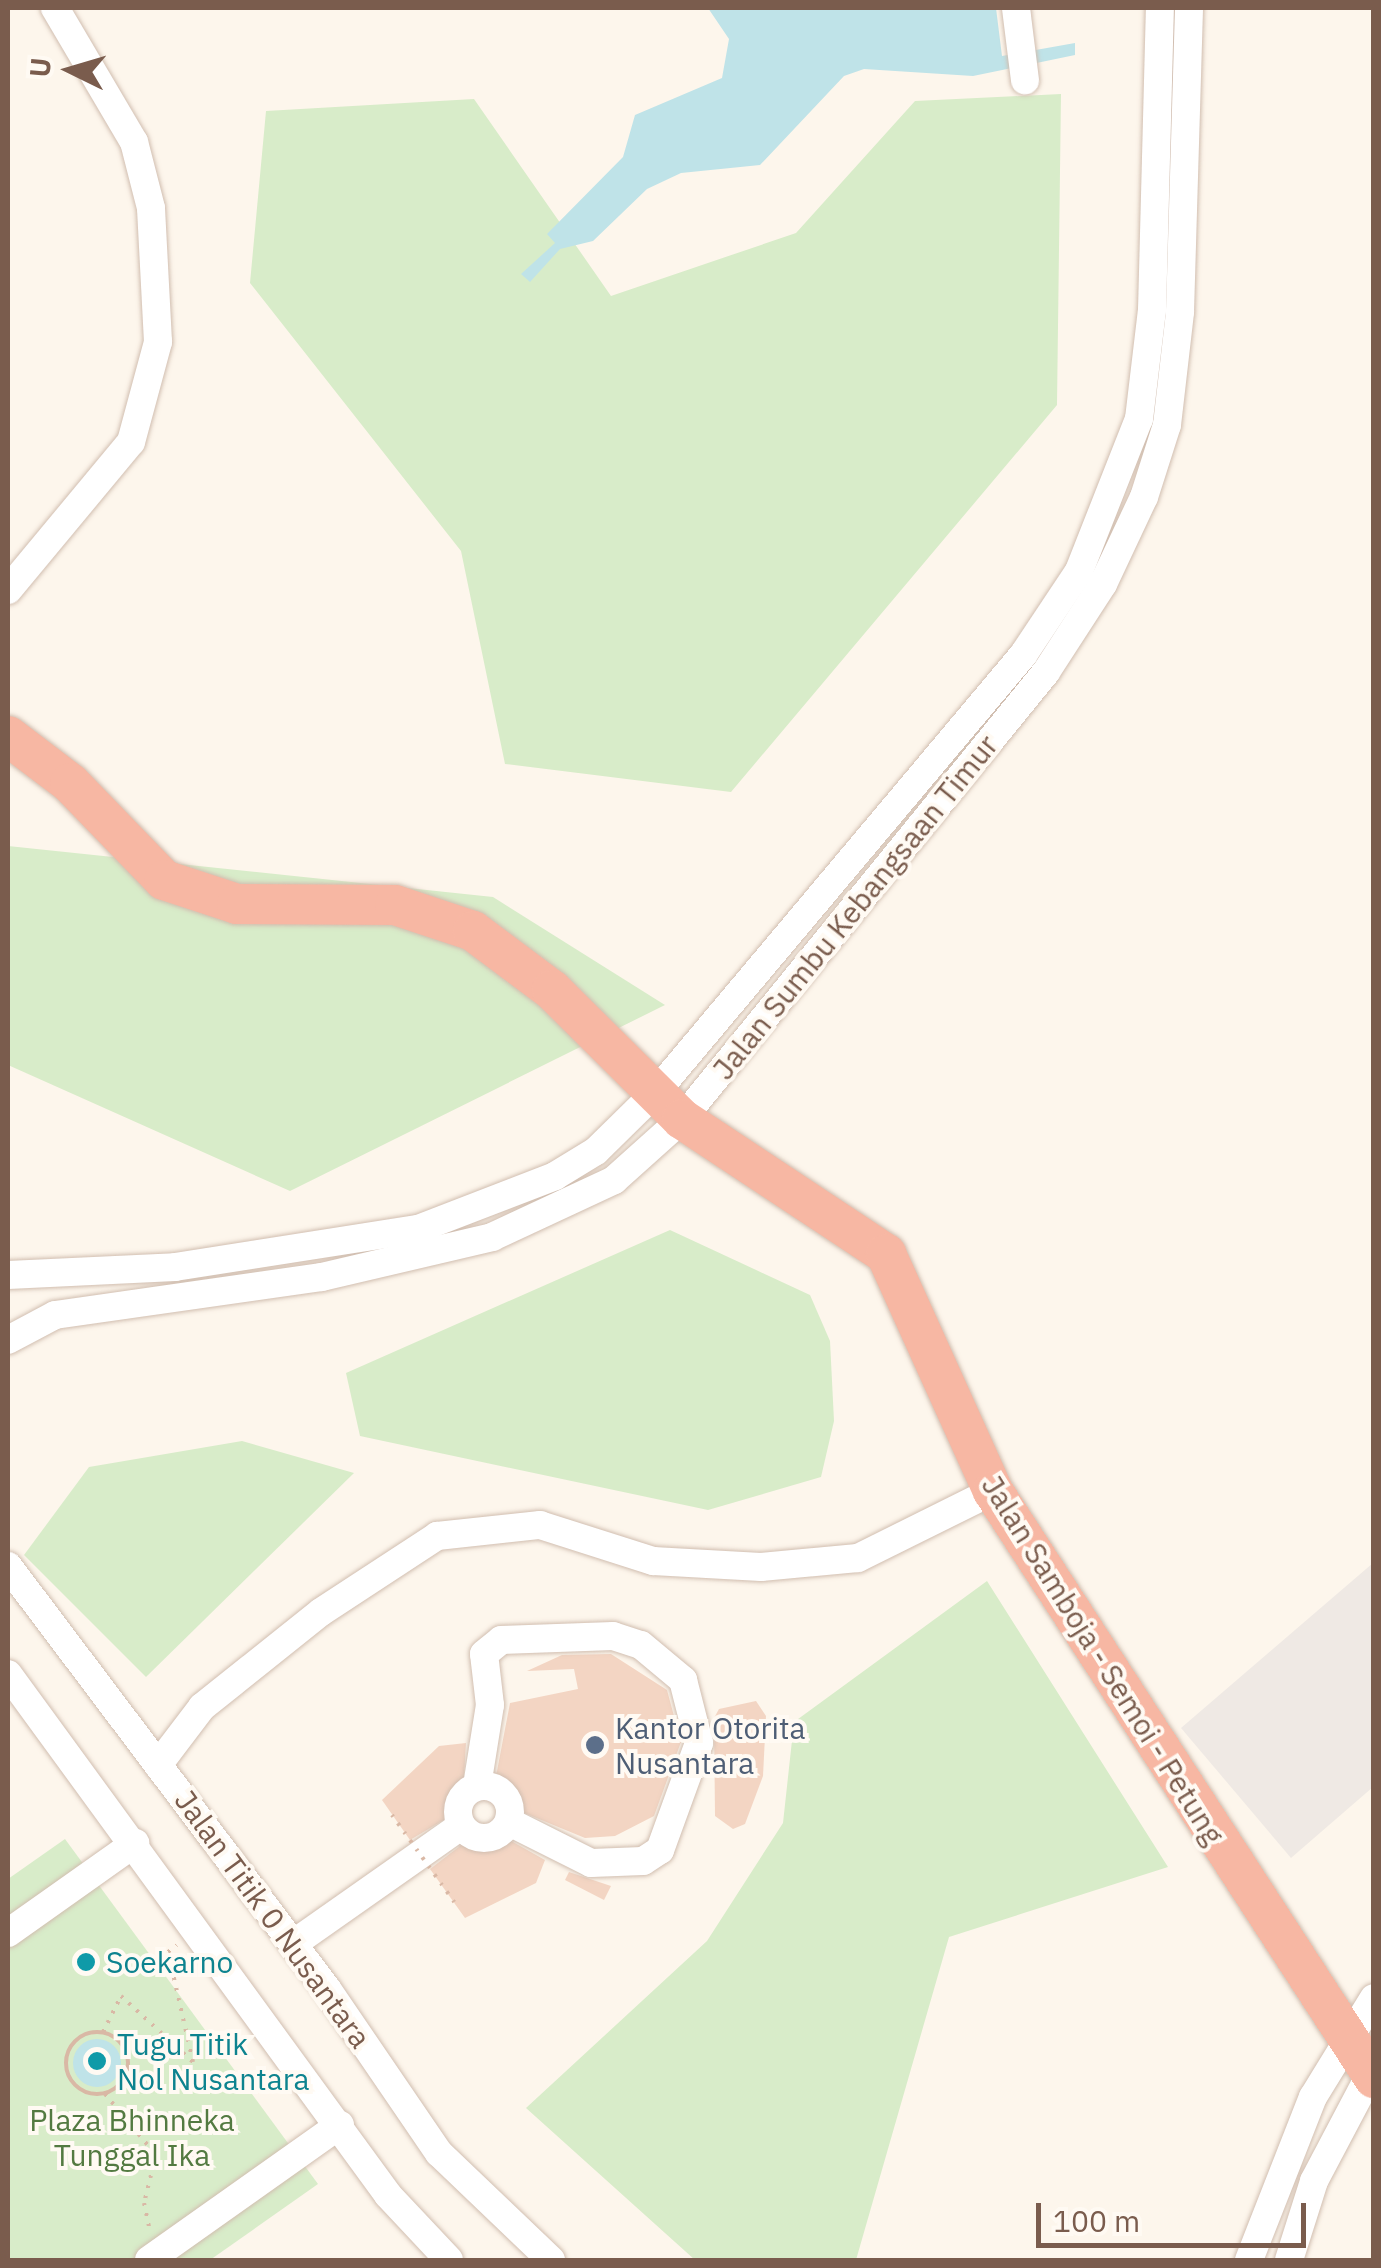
<!DOCTYPE html>
<html>
<head>
<meta charset="utf-8">
<style>
  body { margin:0 }
  #map { position:relative; width:1381px; height:2268px; overflow:hidden; background:#fdf6ec; font-family:"IBM Plex Sans",sans-serif }
  div>[style] { position:absolute }
  [style*='--x'] { left:calc(var(--x)*1px); top:calc(var(--y)*1px); width:calc(var(--w)*1px); rotate:calc(var(--a)*1deg) }
  .industrial>* { inset:0; background:#efe9e4 }
  .green>* { inset:0; background:#d8ecc9 }
  .water>* { inset:0; background:#bfe3e8 }
  .round { border-radius:50% }
  .building>* { inset:0; background:#f3d5c3 }
  .path>* { height:4px; margin-top:-2px; transform-origin:0; background:repeating-linear-gradient(90deg,#d9b8a5 0 2.5px,transparent 0 10.5px) }
  .path>.ring { margin:-2px; padding:0; box-sizing:content-box; background:none; border:4px solid #d9b8a5; border-radius:50% }
  .roads { filter:drop-shadow(0 0 2px #d1beb0) drop-shadow(0 0 2px #d1beb0) }
  .minor>* { height:28px; margin:-14px; padding:0 14px; transform-origin:14px; border-radius:14px; background:#fff }
  .minor>.ring { margin:-14px; padding:0; box-sizing:content-box; background:none; border:28px solid #fff; border-radius:50% }
  .highway>* { height:40px; margin:-20px; padding:0 20px; transform-origin:20px; border-radius:20px; background:#f7b7a3 }
  .path-bridge>* { height:4px; margin-top:-2px; transform-origin:0; background:repeating-linear-gradient(90deg,#d9b8a5 0 2.5px,transparent 0 10.5px) }
  .dots>* { width:28px; height:28px; translate:-50% -50%; box-sizing:border-box; border:5px solid #fffaf3; border-radius:50% }
  span { translate:-50% -50%; white-space:nowrap; text-align:center; line-height:1.15; -webkit-text-stroke:8px #fffaf3; paint-order:stroke }
  .street-label { font-size:30px; color:#7a5c4d }
  .service-label { font-size:30px; color:#4e5e75 }
  .left { translate:0 -50%; text-align:left }
  .culture-label { font-size:30px; color:#0d838f }
  .park-label { font-size:30px; color:#537a41 }
  .frame { position:absolute; inset:0; border:10px solid #7a5c4d; pointer-events:none }
  .north { position:absolute; left:20px; top:20px; width:100px; height:100px; -webkit-text-stroke:8px #fffaf3; paint-order:stroke; rotate:275deg; font-size:28px; font-weight:700; line-height:40px; text-align:center; color:#7a5c4d }
  .north::after { content:''; display:block; margin:auto; width:35px; height:45px; background:#7a5c4d; clip-path:polygon(50% 0,100% 100%,50% 72%,0 100%) }
  .scale { position:absolute; left:1036px; top:2203px; width:270px; height:45px; box-sizing:border-box; border:5px solid #7a5c4d; border-top:0; padding-left:12px; font-size:30px; line-height:35px; white-space:nowrap; color:#7a5c4d; -webkit-text-stroke:8px #fffaf3; paint-order:stroke }
</style>
</head>
<body>
<div id="map">
  <div class="industrial">
    <i style="clip-path:polygon(1373px 1563px,1373px 1787px,1291px 1858px,1181px 1728px)"></i>
  </div>
  <div class="green">
    <i style="clip-path:polygon(1061px 94px,1057px 405px,731px 792px,505px 764px,461px 551px,250px 283px,266px 111px,474px 99px,611px 296px,796px 233px,915px 101px)"></i>
    <i style="clip-path:polygon(8px 846px,493px 897px,665px 1005px,290px 1191px,8px 1065px)"></i>
    <i style="clip-path:polygon(670px 1230px,810px 1295px,830px 1341px,834px 1421px,821px 1477px,708px 1510px,360px 1436px,346px 1373px)"></i>
    <i style="clip-path:polygon(242px 1441px,354px 1473px,146px 1677px,24px 1555px,89px 1467px)"></i>
    <i style="clip-path:polygon(987px 1581px,1168px 1867px,949px 1937px,856px 2260px,695px 2260px,526px 2108px,707px 1941px,783px 1823px,794px 1722px)"></i>
    <i style="clip-path:polygon(65px 1839px,318px 2184px,210px 2260px,8px 2260px,8px 1879px)"></i>
  </div>
  <div class="water">
    <i style="clip-path:polygon(708px 8px,996px 8px,1002px 56px,1075px 43px,1075px 55px,973px 76px,864px 69px,844px 76px,760px 165px,681px 173px,647px 189px,593px 241px,560px 249px,530px 282px,521px 274px,555px 243px,547px 234px,623px 157px,635px 115px,722px 78px,729px 39px)"></i>
    <i class="round" style="left:73px;top:2039px;width:48px;height:48px"></i>
  </div>
  <div class="building">
    <i style="clip-path:polygon(611px 1654px,667px 1690px,681px 1742px,654px 1816px,615px 1836px,585px 1838px,505px 1805px,493px 1792px,510px 1703px,578px 1689px,574px 1669px,527px 1671px,562px 1655px)"></i>
    <i style="clip-path:polygon(756px 1701px,766px 1716px,763px 1776px,745px 1824px,733px 1829px,715px 1816px,714px 1718px,719px 1709px)"></i>
    <i style="clip-path:polygon(466px 1743px,462px 1809px,410px 1840px,382px 1800px,439px 1746px)"></i>
    <i style="clip-path:polygon(495px 1832px,545px 1860px,536px 1883px,465px 1918px,430px 1869px,477px 1833px)"></i>
    <i style="clip-path:polygon(569px 1872px,611px 1886px,604px 1900px,565px 1880px)"></i>
  </div>
  <div class="path">
    <i class="ring" style="left:66px;top:2032px;width:58px;height:58px"></i>
    <i style="--x:103;--y:2032;--w:40;--a:-63.4"></i>
    <i style="--x:121;--y:1996;--w:98;--a:42.5"></i>
    <i style="--x:193;--y:2062;--w:113;--a:-102.8"></i>
    <i style="--x:168;--y:1952;--w:11;--a:-38"></i>
    <i style="--x:105;--y:2094;--w:80;--a:50.1"></i>
    <i style="--x:156;--y:2155;--w:49;--a:104"></i>
    <i style="--x:144;--y:2203;--w:29;--a:78"></i>
  </div>
  <div class="roads">
    <div class="minor">
      <i style="--x:1016;--y:8;--w:73;--a:82.9"></i>
      <i style="--x:8;--y:590;--w:192;--a:-50.3"></i>
      <i style="--x:131;--y:442;--w:104;--a:-74.9"></i>
      <i style="--x:158;--y:342;--w:134;--a:-93"></i>
      <i style="--x:151;--y:208;--w:68;--a:-104.4"></i>
      <i style="--x:134;--y:142;--w:156;--a:-120.5"></i>
      <i style="--x:8;--y:1275;--w:167;--a:-2.7"></i>
      <i style="--x:175;--y:1267;--w:246;--a:-8.9"></i>
      <i style="--x:418;--y:1229;--w:147;--a:-21.1"></i>
      <i style="--x:555;--y:1176;--w:48;--a:-31.4"></i>
      <i style="--x:596;--y:1151;--w:84;--a:-44.5"></i>
      <i style="--x:656;--y:1092;--w:571;--a:-49.98"></i>
      <i style="--x:1023;--y:655;--w:101;--a:-56.3"></i>
      <i style="--x:1079;--y:571;--w:163;--a:-68.5"></i>
      <i style="--x:1139;--y:419;--w:110;--a:-83.2"></i>
      <i style="--x:1152;--y:310;--w:302;--a:-88.5"></i>
      <i style="--x:8;--y:1340;--w:53;--a:-28"></i>
      <i style="--x:55;--y:1315;--w:270;--a:-8.1"></i>
      <i style="--x:322;--y:1277;--w:175;--a:-13.2"></i>
      <i style="--x:492;--y:1237;--w:135;--a:-25"></i>
      <i style="--x:614;--y:1180;--w:91;--a:-41.9"></i>
      <i style="--x:682;--y:1119;--w:576;--a:-50.84"></i>
      <i style="--x:1046;--y:672;--w:105;--a:-57.1"></i>
      <i style="--x:1103;--y:584;--w:96;--a:-64.8"></i>
      <i style="--x:1144;--y:497;--w:76;--a:-72.3"></i>
      <i style="--x:1167;--y:425;--w:114;--a:-83.4"></i>
      <i style="--x:1180;--y:312;--w:304;--a:-88.3"></i>
      <i style="--x:8;--y:1566;--w:530;--a:52.98"></i>
      <i style="--x:327;--y:1989;--w:199;--a:55.7"></i>
      <i style="--x:439;--y:2153;--w:155;--a:43.7"></i>
      <i style="--x:8;--y:1674;--w:645;--a:53.89"></i>
      <i style="--x:388;--y:2195;--w:89;--a:46.8"></i>
      <i style="--x:158;--y:1765;--w:73;--a:-52.8"></i>
      <i style="--x:202;--y:1707;--w:152;--a:-38.6"></i>
      <i style="--x:321;--y:1612;--w:139;--a:-33.2"></i>
      <i style="--x:437;--y:1536;--w:104;--a:-6.1"></i>
      <i style="--x:540;--y:1525;--w:119;--a:17.7"></i>
      <i style="--x:653;--y:1561;--w:108;--a:3.2"></i>
      <i style="--x:761;--y:1567;--w:97;--a:-5.3"></i>
      <i style="--x:858;--y:1558;--w:151;--a:-26.4"></i>
      <i class="ring" style="left:458px;top:1786px;width:24px;height:24px"></i>
      <i style="--x:477;--y:1786;--w:82;--a:-80.9"></i>
      <i style="--x:490;--y:1705;--w:51;--a:-96.7"></i>
      <i style="--x:484;--y:1654;--w:22;--a:-39"></i>
      <i style="--x:501;--y:1640;--w:112;--a:-2"></i>
      <i style="--x:613;--y:1636;--w:29;--a:18"></i>
      <i style="--x:641;--y:1645;--w:55;--a:39.8"></i>
      <i style="--x:683;--y:1680;--w:65;--a:75.7"></i>
      <i style="--x:699;--y:1743;--w:114;--a:110"></i>
      <i style="--x:660;--y:1850;--w:20;--a:147"></i>
      <i style="--x:643;--y:1861;--w:52;--a:177.8"></i>
      <i style="--x:591;--y:1863;--w:92;--a:-153.4"></i>
      <i style="--x:8;--y:1933;--w:156;--a:-35.3"></i>
      <i style="--x:293;--y:1944;--w:205;--a:-35.1"></i>
      <i style="--x:149;--y:2260;--w:234;--a:-35.3"></i>
      <i style="--x:1249;--y:2260;--w:175;--a:-68.6"></i>
      <i style="--x:1313;--y:2097;--w:116;--a:-58.4"></i>
      <i style="--x:1289;--y:2260;--w:83;--a:-72.4"></i>
      <i style="--x:1314;--y:2181;--w:129;--a:-62.2"></i>
    </div>
    <div class="highway">
      <i style="--x:8;--y:736;--w:78;--a:37.2"></i>
      <i style="--x:70;--y:783;--w:135;--a:45.9"></i>
      <i style="--x:164;--y:880;--w:77;--a:18.2"></i>
      <i style="--x:237;--y:904;--w:158;--a:0.4"></i>
      <i style="--x:395;--y:905;--w:82;--a:18.4"></i>
      <i style="--x:473;--y:931;--w:99;--a:36.8"></i>
      <i style="--x:552;--y:990;--w:183;--a:44.8"></i>
      <i style="--x:682;--y:1119;--w:245;--a:33.5"></i>
      <i style="--x:886;--y:1254;--w:260;--a:65.7"></i>
      <i style="--x:993;--y:1491;--w:700;--a:57.01"></i>
    </div>
  </div>
  <div class="path-bridge">
    <i style="--x:392;--y:1815;--w:108;--a:54.4"></i>
  </div>
  <div class="dots">
    <i style="left:595px;top:1745px;background:#5c6f8a"></i>
    <i style="left:86px;top:1962px;background:#0f9aa8"></i>
    <i style="left:97px;top:2061px;background:#0f9aa8"></i>
  </div>
  <div class="street-label">
    <span style="left:855px;top:907px;rotate:-51deg">Jalan Sumbu Kebangsaan Timur</span>
    <span style="left:1103px;top:1660px;rotate:58deg">Jalan Samboja - Semoi - Petung</span>
    <span style="left:273px;top:1919px;rotate:54deg">Jalan Titik 0 Nusantara</span>
  </div>
  <div class="service-label">
    <span class="left" style="left:615px;top:1745px">Kantor Otorita<br>Nusantara</span>
  </div>
  <div class="culture-label">
    <span class="left" style="left:106px;top:1962px">Soekarno</span>
    <span class="left" style="left:117px;top:2061px">Tugu Titik<br>Nol Nusantara</span>
  </div>
  <div class="park-label">
    <span style="left:132px;top:2137px">Plaza Bhinneka<br>Tunggal Ika</span>
  </div>
  <div class="frame"></div>
  <div class="north">U</div>
  <div class="scale">100 m</div>
</div>
</body>
</html>
